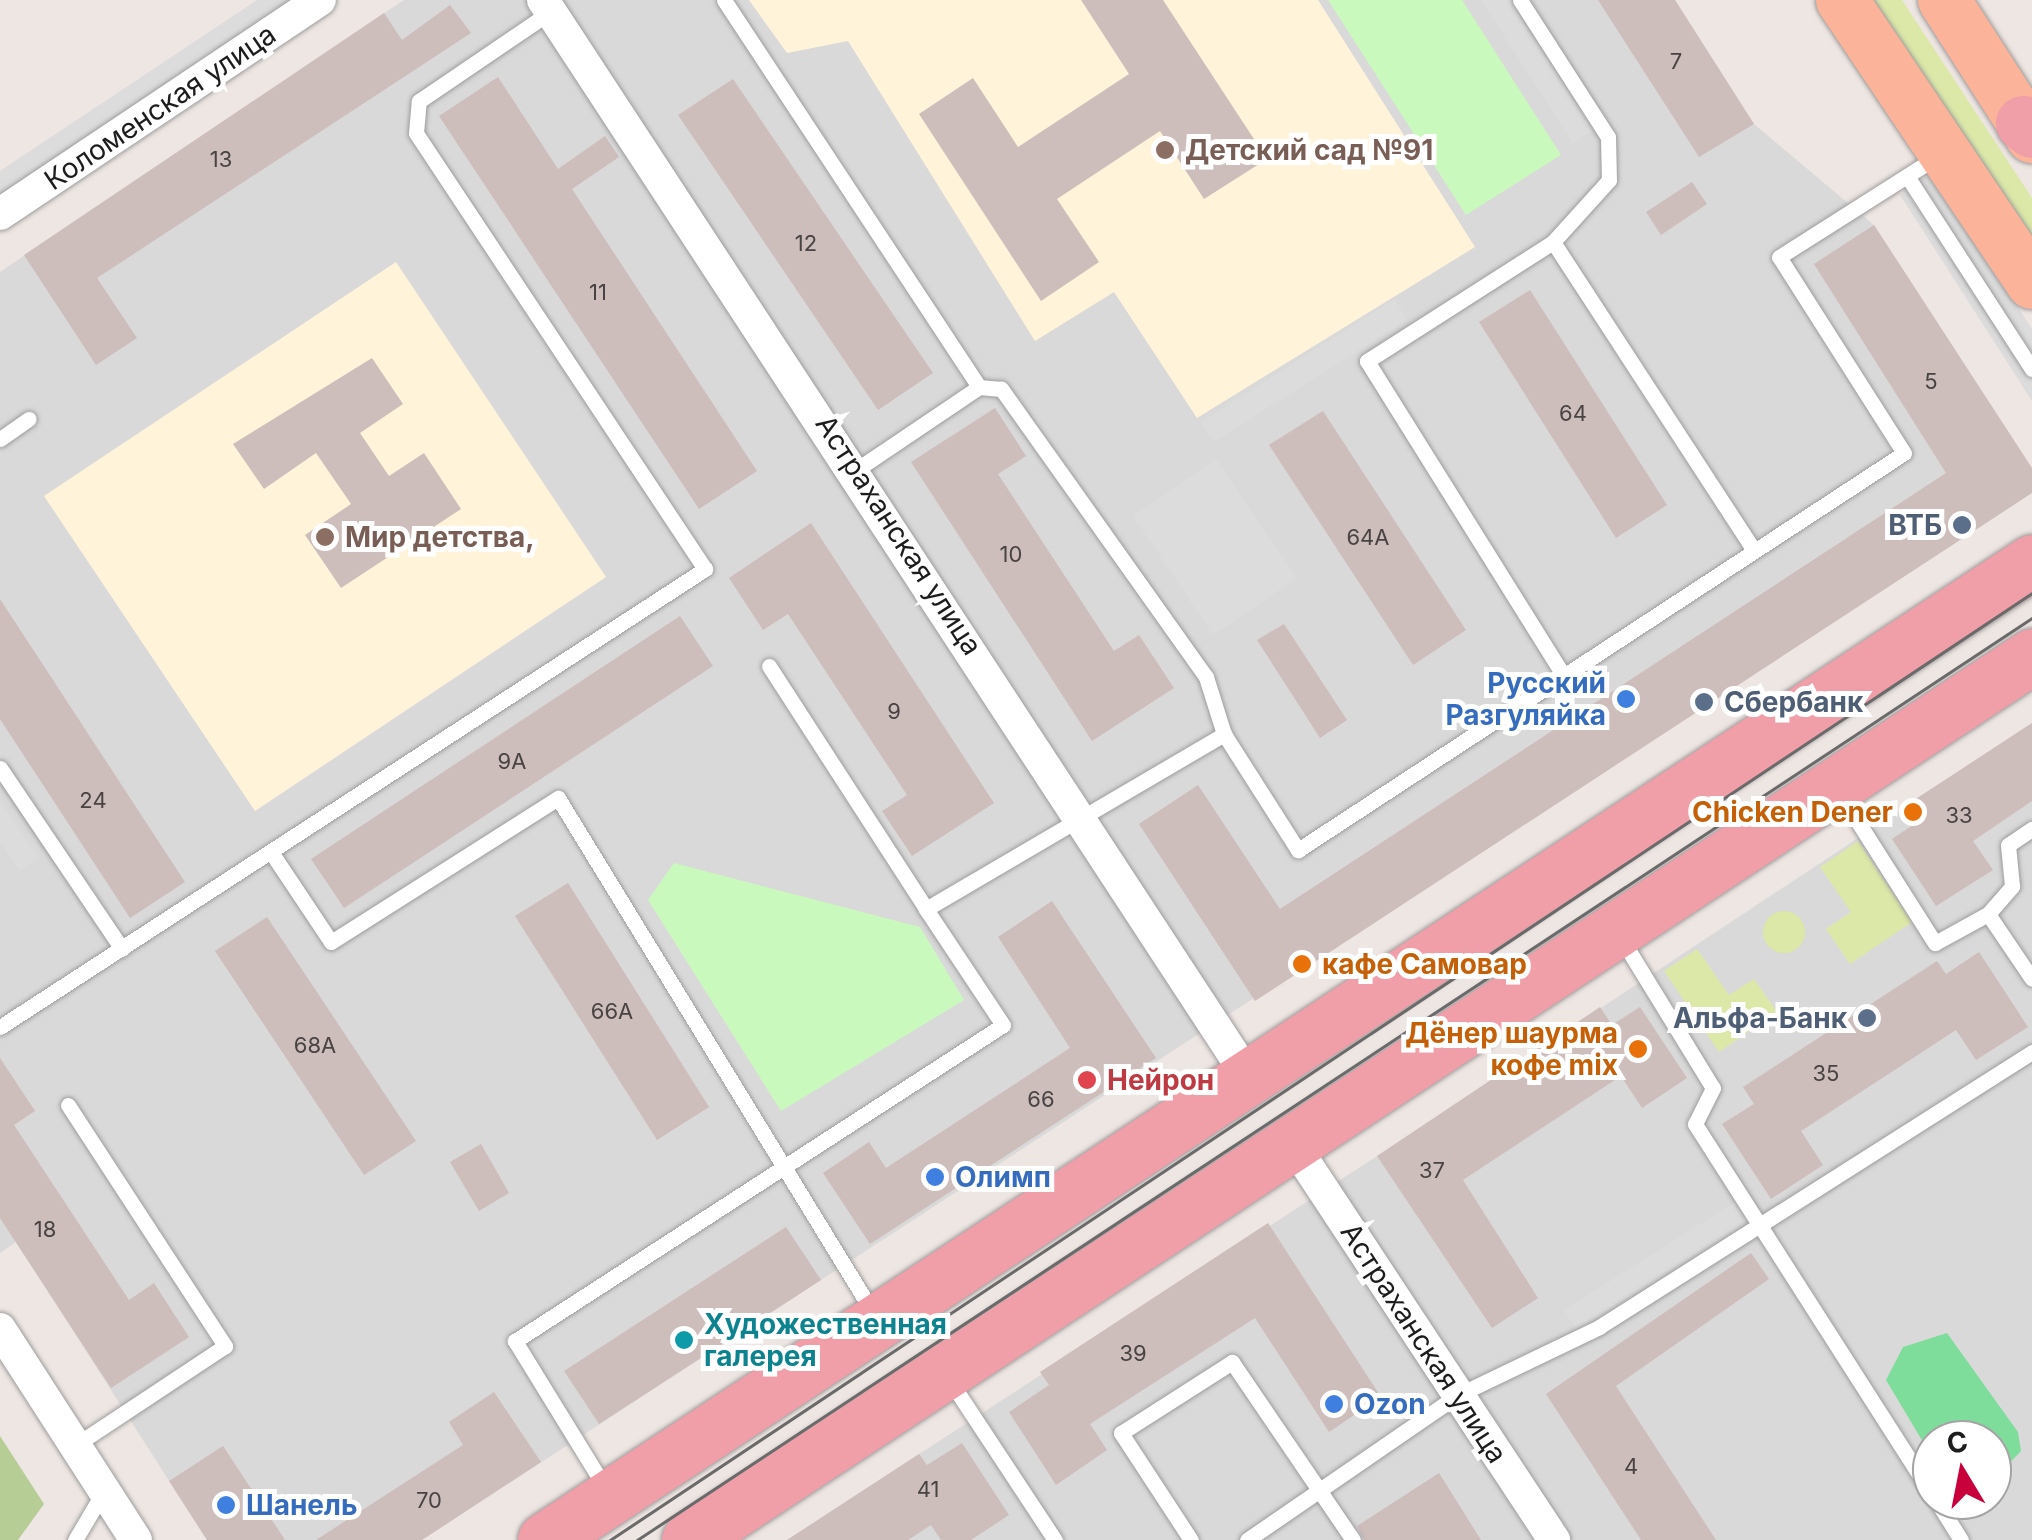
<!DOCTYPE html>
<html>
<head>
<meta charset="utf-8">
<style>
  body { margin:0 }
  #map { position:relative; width:2032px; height:1540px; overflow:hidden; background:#eee6e2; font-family:Inter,sans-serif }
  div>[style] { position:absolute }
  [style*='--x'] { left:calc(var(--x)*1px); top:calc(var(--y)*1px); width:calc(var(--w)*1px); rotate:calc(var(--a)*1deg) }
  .residential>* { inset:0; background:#dad9d9 }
  .education>* { inset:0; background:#fff4d9 }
  .grass>* { inset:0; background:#dbe8a7 }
  .round { border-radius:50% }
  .forest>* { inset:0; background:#b7cd96 }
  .park>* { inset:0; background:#caf9bd }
  .pitch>* { inset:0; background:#7fdd9c }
  .parking>* { inset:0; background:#dcdcdc }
  .building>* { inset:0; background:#cdbdbb }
  .roads { filter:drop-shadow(0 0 2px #9d9d9d) drop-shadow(0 0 2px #9d9d9d) }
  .service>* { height:15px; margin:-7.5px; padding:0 7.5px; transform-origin:7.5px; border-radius:7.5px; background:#fff }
  .minor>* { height:32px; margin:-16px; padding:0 16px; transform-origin:16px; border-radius:16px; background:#fff }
  .primary>* { height:52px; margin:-26px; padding:0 26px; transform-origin:26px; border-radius:26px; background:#fbb399 }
  .trunk>* { height:55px; margin:-27.5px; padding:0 27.5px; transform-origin:27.5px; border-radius:27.5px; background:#f09ea8 }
  .tram>* { height:2.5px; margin:-1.25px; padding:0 1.25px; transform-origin:1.25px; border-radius:1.25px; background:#6a6a6a }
  .dots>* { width:28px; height:28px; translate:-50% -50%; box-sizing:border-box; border:5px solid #fff; border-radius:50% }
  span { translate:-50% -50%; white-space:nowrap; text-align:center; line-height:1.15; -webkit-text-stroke:10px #fff; paint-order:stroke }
  .number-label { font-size:22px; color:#484444 }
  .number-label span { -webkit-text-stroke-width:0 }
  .street-label { font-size:28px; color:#1c1c1c }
  .education-label { font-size:28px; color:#785e54; font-weight:700 }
  .left { translate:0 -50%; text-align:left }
  .service-label { font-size:28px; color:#4e5e75; font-weight:700 }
  .right { translate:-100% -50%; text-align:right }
  .shop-label { font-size:28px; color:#366cbe; font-weight:700 }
  .food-label { font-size:28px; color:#c56008; font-weight:700 }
  .health-label { font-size:28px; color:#be3a42; font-weight:700 }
  .culture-label { font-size:28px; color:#0d838f; font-weight:700 }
  .north { position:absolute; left:1912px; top:1420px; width:100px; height:100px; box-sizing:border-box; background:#fff; border:2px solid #a4a4a4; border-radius:50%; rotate:350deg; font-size:28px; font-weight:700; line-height:40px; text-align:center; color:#1c1c1c }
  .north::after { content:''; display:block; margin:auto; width:35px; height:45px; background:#c8003c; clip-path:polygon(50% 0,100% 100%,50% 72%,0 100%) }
</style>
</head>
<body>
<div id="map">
  <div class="residential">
    <i style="clip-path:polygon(404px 0,1675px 0,1754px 124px,1874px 225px,2001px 421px,2032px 491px,422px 1540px,207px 1540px,16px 1242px,0 1253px,0 272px)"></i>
    <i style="clip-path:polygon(evenodd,2032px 723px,2032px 1540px,787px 1540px,1377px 1156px,2032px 723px,1932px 1440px,1992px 1440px,1992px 1500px,1932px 1500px,1932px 1440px)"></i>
  </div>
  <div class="education">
    <i style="clip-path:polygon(749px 0,1318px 0,1475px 247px,1197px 418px,1114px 292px,1035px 341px,848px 41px,787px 53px)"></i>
    <i style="clip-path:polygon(396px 262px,606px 577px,255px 811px,44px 496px)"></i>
  </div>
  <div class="grass">
    <i style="clip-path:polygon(1871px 0,1902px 0,2032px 198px,2032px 238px)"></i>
    <i style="clip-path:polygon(1858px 841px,1912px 922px,1850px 964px,1826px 929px,1851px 912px,1820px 867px)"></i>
    <i class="round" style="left:1763px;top:911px;width:42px;height:42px"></i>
    <i style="clip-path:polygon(1697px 949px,1729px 995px,1754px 979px,1777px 1012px,1719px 1052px,1664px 971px)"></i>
  </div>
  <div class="forest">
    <i style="clip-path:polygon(0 1436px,44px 1504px,18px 1540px,0 1540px)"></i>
  </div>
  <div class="park">
    <i style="clip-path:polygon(1328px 0,1462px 0,1561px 155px,1466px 215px)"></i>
    <i style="clip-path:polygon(674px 863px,920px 927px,964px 1000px,781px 1111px,648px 900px)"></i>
  </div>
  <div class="pitch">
    <i style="clip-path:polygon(1947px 1333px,2018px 1432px,2021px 1451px,1992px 1481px,1992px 1440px,1932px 1440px,1932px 1457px,1886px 1380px,1903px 1347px)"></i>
  </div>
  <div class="parking">
    <i style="clip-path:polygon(257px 0,298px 0,0 199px,0 171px)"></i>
    <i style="clip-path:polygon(1481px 0,1509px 0,1593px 130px,1573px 143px)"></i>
    <i style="clip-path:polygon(1932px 173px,2032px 329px,2032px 401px,1900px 195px)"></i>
    <i style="clip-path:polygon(1395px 299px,1407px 320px,1214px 442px,1201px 422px)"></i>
    <i style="clip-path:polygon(1216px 459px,1297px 578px,1213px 635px,1133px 516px)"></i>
    <i style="clip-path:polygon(0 801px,39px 858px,20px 871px,0 842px)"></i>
    <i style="clip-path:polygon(1735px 1202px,1748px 1221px,1576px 1329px,1564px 1310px)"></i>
  </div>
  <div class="building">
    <i style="clip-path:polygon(1081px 0,1163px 0,1267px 159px,1204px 199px,1160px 131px,1057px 199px,1099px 262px,1041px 301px,919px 114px,973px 78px,1018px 147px,1129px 74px)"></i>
    <i style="clip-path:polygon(1598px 0,1675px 0,1754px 124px,1699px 157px)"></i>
    <i style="clip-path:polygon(450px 5px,471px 33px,97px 278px,137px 338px,96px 365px,24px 255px,384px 13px,402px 40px)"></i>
    <i style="clip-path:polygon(498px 77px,558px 169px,605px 136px,619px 157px,572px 189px,757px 471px,699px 509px,439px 116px)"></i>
    <i style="clip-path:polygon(733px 79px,933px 373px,878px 410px,678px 115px)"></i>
    <i style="clip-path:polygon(1692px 182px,1707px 204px,1661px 235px,1646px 212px)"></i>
    <i style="clip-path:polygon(1874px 225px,2032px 468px,2032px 493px,1255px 1001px,1139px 824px,1198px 785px,1280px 909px,1946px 473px,1814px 264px)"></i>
    <i style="clip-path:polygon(1530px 290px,1667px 505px,1616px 538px,1479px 322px)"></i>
    <i style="clip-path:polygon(372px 358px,403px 404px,360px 433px,389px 476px,424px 453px,461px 509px,341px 588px,305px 535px,351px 504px,316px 453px,264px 489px,233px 444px)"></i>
    <i style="clip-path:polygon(995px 408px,1026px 456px,998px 474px,1114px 651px,1139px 635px,1174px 688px,1092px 741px,911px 462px)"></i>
    <i style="clip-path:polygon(1323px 411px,1466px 630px,1413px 665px,1269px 445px)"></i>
    <i style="clip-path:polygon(811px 523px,994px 803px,912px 856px,882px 811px,907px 795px,788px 614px,763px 630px,729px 578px)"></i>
    <i style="clip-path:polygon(0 599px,185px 882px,130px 918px,0 719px)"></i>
    <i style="clip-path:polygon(680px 616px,713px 666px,344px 908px,311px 859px)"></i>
    <i style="clip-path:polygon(1284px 624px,1347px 720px,1320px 738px,1257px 640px)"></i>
    <i style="clip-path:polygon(2032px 723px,2032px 801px,1973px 841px,1993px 870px,1936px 906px,1892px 839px,1913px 825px,1902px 808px)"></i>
    <i style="clip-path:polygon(568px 883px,709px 1107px,657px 1140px,515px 916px)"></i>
    <i style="clip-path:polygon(1052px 901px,1156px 1058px,870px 1244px,823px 1173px,869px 1142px,886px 1168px,1070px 1048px,998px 937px)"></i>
    <i style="clip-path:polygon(267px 917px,416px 1141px,364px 1175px,215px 951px)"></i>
    <i style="clip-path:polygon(1979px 952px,2028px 1027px,1976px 1060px,1956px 1030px,1801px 1131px,1823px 1165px,1771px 1199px,1722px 1124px,1754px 1104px,1743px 1087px,1937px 961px,1946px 974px)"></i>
    <i style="clip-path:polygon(1600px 1007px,1612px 1025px,1640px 1007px,1687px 1078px,1642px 1108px,1621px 1076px,1463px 1180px,1538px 1298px,1492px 1328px,1377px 1156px)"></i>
    <i style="clip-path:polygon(0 1058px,35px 1111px,14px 1125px,129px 1300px,154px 1283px,189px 1337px,111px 1388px,0 1218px)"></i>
    <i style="clip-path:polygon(481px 1144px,509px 1193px,479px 1211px,450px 1162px)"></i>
    <i style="clip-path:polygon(1268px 1223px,1381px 1397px,1329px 1432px,1255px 1318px,1090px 1424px,1107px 1450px,1056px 1485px,1009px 1412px,1049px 1385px,1040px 1372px)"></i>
    <i style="clip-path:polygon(786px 1227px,821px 1280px,599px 1424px,564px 1371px)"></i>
    <i style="clip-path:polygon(1751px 1253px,1769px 1279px,1616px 1386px,1716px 1540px,1641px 1540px,1546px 1394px)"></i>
    <i style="clip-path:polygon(494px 1392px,541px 1462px,422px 1540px,316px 1540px,463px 1445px,449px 1422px)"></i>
    <i style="clip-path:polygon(962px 1443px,1009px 1515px,971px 1540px,941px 1540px,931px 1525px,908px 1540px,787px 1540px,919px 1454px,927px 1465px)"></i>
    <i style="clip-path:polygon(223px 1446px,285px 1540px,207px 1540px,169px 1481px)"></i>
    <i style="clip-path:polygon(1439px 1473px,1481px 1540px,1364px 1540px,1357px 1526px)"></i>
  </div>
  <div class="roads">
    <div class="service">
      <i style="--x:724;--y:0;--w:463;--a:56.6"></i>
      <i style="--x:979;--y:387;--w:148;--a:146"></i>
      <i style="--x:1520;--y:0;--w:163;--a:57.3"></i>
      <i style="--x:1608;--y:137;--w:43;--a:88.7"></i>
      <i style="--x:1609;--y:180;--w:84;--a:132.1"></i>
      <i style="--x:1553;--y:242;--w:221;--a:147.4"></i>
      <i style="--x:1367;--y:361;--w:368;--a:58"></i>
      <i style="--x:1907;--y:176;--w:230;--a:57.1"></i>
      <i style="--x:1553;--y:242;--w:368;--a:56.9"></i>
      <i style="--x:0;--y:439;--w:35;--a:-35"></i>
      <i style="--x:769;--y:666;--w:289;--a:57.1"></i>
      <i style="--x:1224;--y:734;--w:138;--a:57.5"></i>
      <i style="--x:1298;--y:850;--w:724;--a:-33.23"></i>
      <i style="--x:1904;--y:453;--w:232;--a:-122.5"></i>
      <i style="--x:1779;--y:257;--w:191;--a:-32.4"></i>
      <i style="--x:0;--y:768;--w:218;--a:56"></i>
      <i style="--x:1839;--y:792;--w:179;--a:57.6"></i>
      <i style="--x:1935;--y:943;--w:60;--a:-28.7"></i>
      <i style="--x:1988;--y:914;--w:78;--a:55.9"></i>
      <i style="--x:271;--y:852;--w:108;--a:56.3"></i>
      <i style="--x:331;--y:942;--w:269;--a:-32.4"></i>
      <i style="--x:558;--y:798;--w:605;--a:58.52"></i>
      <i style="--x:1988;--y:914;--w:37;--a:-49"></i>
      <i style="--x:2012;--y:886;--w:41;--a:-95.6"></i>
      <i style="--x:2008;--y:845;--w:29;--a:-34"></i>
      <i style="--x:1621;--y:938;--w:176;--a:58.5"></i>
      <i style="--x:1713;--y:1088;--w:40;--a:116.6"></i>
      <i style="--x:1695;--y:1124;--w:439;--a:57.4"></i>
      <i style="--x:0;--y:1027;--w:841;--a:-33.01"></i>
      <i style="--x:705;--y:569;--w:523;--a:-123.54"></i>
      <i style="--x:416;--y:133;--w:32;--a:-85"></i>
      <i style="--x:419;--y:101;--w:158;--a:-34.2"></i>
      <i style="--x:68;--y:1105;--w:288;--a:56.9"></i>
      <i style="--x:225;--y:1346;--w:181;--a:146.5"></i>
      <i style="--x:950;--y:1381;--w:191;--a:56.6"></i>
      <i style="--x:606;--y:1489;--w:174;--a:-121.6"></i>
      <i style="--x:515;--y:1341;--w:581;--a:-32.92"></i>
      <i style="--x:1003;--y:1025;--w:139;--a:-123.6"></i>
      <i style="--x:926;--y:909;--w:346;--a:-30.4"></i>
      <i style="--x:1224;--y:734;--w:60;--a:-107.5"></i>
      <i style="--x:1206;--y:677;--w:354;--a:-125.4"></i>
      <i style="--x:1001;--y:389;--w:22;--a:-175"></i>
      <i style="--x:1936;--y:1500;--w:47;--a:58"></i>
      <i style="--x:75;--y:1540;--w:57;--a:-59.4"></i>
      <i style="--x:1191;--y:1540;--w:128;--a:-123.2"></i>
      <i style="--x:1121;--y:1433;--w:132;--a:-32.6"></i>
      <i style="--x:1232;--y:1362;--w:215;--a:55.8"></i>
      <i style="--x:1247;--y:1540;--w:256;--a:-34.5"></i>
      <i style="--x:1458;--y:1395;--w:157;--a:-25.7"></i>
      <i style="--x:1599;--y:1327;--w:513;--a:-32.42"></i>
    </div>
    <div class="minor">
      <i style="--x:543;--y:0;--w:1285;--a:56.78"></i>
      <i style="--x:0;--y:214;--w:385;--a:-33.8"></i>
      <i style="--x:1295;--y:1147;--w:471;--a:56.6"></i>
      <i style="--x:0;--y:1329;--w:251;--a:57.2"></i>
    </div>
    <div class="primary">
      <i style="--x:1842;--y:0;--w:341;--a:56.1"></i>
      <i style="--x:1944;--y:0;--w:163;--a:57.3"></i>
    </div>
    <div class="trunk">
      <i style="--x:2023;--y:123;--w:11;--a:38"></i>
      <i style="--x:545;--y:1540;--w:1780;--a:-33.33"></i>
      <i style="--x:689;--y:1540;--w:1608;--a:-33.35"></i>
    </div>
  </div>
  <div class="tram">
    <i style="--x:610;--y:1540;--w:1708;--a:-33.66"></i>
    <i style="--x:637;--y:1540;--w:1672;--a:-33.46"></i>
  </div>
  <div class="dots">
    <i style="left:1165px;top:150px;background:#8d6e63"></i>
    <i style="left:1962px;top:525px;background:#5c6f8a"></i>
    <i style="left:325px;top:537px;background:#8d6e63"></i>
    <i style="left:1626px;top:699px;background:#3f7fe0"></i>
    <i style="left:1704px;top:702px;background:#5c6f8a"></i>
    <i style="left:1913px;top:812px;background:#e8710a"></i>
    <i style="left:1302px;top:964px;background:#e8710a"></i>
    <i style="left:1867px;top:1018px;background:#5c6f8a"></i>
    <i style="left:1638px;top:1049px;background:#e8710a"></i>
    <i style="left:1087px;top:1080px;background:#e0444e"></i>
    <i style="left:935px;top:1177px;background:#3f7fe0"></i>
    <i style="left:684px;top:1340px;background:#0f9aa8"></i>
    <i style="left:1334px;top:1404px;background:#3f7fe0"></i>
    <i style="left:226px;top:1505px;background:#3f7fe0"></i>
  </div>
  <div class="number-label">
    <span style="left:1676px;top:62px">7</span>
    <span style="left:221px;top:160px">13</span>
    <span style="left:806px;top:244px">12</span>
    <span style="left:598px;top:293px">11</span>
    <span style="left:1931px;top:382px">5</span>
    <span style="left:1573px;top:414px">64</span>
    <span style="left:1368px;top:538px">64А</span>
    <span style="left:1011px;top:555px">10</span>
    <span style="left:894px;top:712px">9</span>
    <span style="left:512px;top:762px">9А</span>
    <span style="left:93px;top:801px">24</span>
    <span style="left:1959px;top:816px">33</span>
    <span style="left:612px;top:1012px">66А</span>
    <span style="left:315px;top:1046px">68А</span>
    <span style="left:1826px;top:1074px">35</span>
    <span style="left:1041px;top:1100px">66</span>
    <span style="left:1432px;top:1171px">37</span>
    <span style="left:45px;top:1230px">18</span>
    <span style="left:1133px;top:1354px">39</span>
    <span style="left:1631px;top:1467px">4</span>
    <span style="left:928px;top:1490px">41</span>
    <span style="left:429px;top:1501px">70</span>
  </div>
  <div class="street-label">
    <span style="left:160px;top:107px;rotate:-34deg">Коломенская улица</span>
    <span style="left:899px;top:535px;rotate:57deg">Астраханская улица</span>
    <span style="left:1424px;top:1343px;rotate:57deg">Астраханская улица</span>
  </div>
  <div class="education-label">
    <span class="left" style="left:1185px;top:150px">Детский сад №91</span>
    <span class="left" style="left:345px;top:537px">Мир детства,</span>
  </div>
  <div class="service-label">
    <span class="right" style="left:1942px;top:525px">ВТБ</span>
    <span class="left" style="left:1724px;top:702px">Сбербанк</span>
    <span class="right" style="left:1847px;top:1018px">Альфа-Банк</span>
  </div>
  <div class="shop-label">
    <span class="right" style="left:1606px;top:699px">Русский<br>Разгуляйка</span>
    <span class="left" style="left:955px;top:1177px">Олимп</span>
    <span class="left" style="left:1354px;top:1404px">Ozon</span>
    <span class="left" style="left:246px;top:1505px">Шанель</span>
  </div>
  <div class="food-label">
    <span class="right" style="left:1893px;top:812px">Chicken Dener</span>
    <span class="left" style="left:1322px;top:964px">кафе Самовар</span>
    <span class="right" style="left:1618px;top:1049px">Дёнер шаурма<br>кофе mix</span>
  </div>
  <div class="health-label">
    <span class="left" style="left:1107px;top:1080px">Нейрон</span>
  </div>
  <div class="culture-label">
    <span class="left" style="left:704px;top:1340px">Художественная<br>галерея</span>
  </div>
  <div class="north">С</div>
</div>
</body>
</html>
